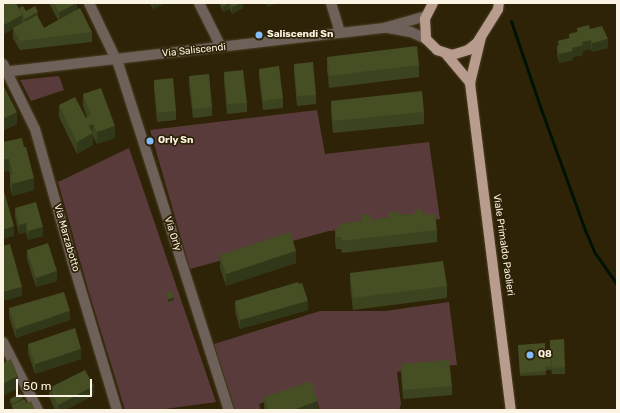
<!DOCTYPE html>
<html>
<head>
<meta charset="utf-8">
<style>
  body { margin:0 }
  #map { position:relative; width:620px; height:413px; overflow:hidden; background:#2f2307; font-family:Rubik,sans-serif }
  div>[style] { position:absolute }
  [style*='--x'] { left:calc(var(--x)*1px); top:calc(var(--y)*1px); width:calc(var(--w)*1px); rotate:calc(var(--a)*1deg) }
  .green>* { inset:0; background:#593b3b }
  .stream>* { height:3px; margin:-1.5px; padding:0 1.5px; transform-origin:1.5px; border-radius:1.5px; background:#001203 }
  .roads { filter:drop-shadow(0 0 1px #4c4026) drop-shadow(0 0 1px #4c4026) }
  .minor>* { height:10px; margin:-5px; padding:0 5px; transform-origin:5px; border-radius:5px; background:#6e615a }
  .major>* { height:10px; margin:-5px; padding:0 5px; transform-origin:5px; border-radius:5px; background:#b89d8e }
  .wall>* { inset:0; background:#3c431f }
  .shaded-wall>* { inset:0; background:#313719 }
  .building>* { inset:0; background:#464e24 }
  .dots>* { width:11px; height:11px; translate:-50% -50%; box-sizing:border-box; border:2px solid #2f2307; border-radius:50% }
  span { translate:-50% -50%; white-space:nowrap; text-align:center; line-height:1.15; -webkit-text-stroke:3.5px #2f2307; paint-order:stroke }
  .poi-label { font-size:10px; color:#fbf3e3; font-weight:700 }
  .left { translate:0 -50%; text-align:left }
  .street-label { font-size:10px; color:#fbf3e3 }
  .frame { position:absolute; inset:0; border:4px solid #fbf3e3; pointer-events:none }
  .scale { position:absolute; left:16px; top:379px; width:76px; height:18px; box-sizing:border-box; border:2px solid #fbf3e3; border-top:0; padding-left:5px; font-size:12px; line-height:14px; white-space:nowrap; color:#fbf3e3; -webkit-text-stroke:3px #2f2307; paint-order:stroke }
</style>
</head>
<body>
<div id="map">
  <div class="green">
    <i style="clip-path:polygon(59px 76px,64px 90px,31px 101px,20px 80px)"></i>
    <i style="clip-path:polygon(317px 110px,325px 154px,429px 142px,440px 219px,329px 231px,190px 269px,150px 130px)"></i>
    <i style="clip-path:polygon(129px 148px,216px 402px,158px 410px,125px 410px,88px 289px,58px 182px)"></i>
    <i style="clip-path:polygon(449px 302px,457px 365px,425px 367px,397px 372px,401px 404px,399px 410px,320px 410px,312px 386px,259px 404px,261px 410px,235px 410px,214px 344px,320px 311px,385px 311px)"></i>
  </div>
  <div class="stream">
    <i style="--x:511;--y:21;--w:93;--a:71.2"></i>
    <i style="--x:541;--y:109;--w:129;--a:70"></i>
    <i style="--x:585;--y:230;--w:25;--a:67"></i>
    <i style="--x:595;--y:253;--w:39;--a:55"></i>
  </div>
  <div class="roads">
    <div class="minor">
      <i style="--x:89;--y:3;--w:70;--a:64.5"></i>
      <i style="--x:119;--y:66;--w:361;--a:72.3"></i>
      <i style="--x:199;--y:3;--w:49;--a:63.4"></i>
      <i style="--x:331;--y:3;--w:31;--a:73"></i>
      <i style="--x:388;--y:28;--w:23;--a:10"></i>
      <i style="--x:411;--y:32;--w:17;--a:25"></i>
      <i style="--x:3;--y:64;--w:72;--a:63.8"></i>
      <i style="--x:35;--y:129;--w:136;--a:74.2"></i>
      <i style="--x:72;--y:260;--w:157;--a:73.3"></i>
      <i style="--x:3;--y:72;--w:384;--a:-6.6"></i>
      <i style="--x:384;--y:28;--w:44;--a:-15.9"></i>
      <i style="--x:3;--y:342;--w:76;--a:62.8"></i>
    </div>
    <div class="major">
      <i style="--x:433;--y:3;--w:18;--a:117"></i>
      <i style="--x:425;--y:19;--w:20;--a:87"></i>
      <i style="--x:426;--y:39;--w:16;--a:45"></i>
      <i style="--x:437;--y:50;--w:16;--a:18"></i>
      <i style="--x:452;--y:55;--w:17;--a:-17"></i>
      <i style="--x:468;--y:50;--w:11;--a:-38"></i>
      <i style="--x:477;--y:43;--w:40;--a:-58"></i>
      <i style="--x:498;--y:9;--w:6;--a:-81"></i>
      <i style="--x:481;--y:37;--w:47;--a:103.4"></i>
      <i style="--x:470;--y:83;--w:330;--a:82.9"></i>
      <i style="--x:446;--y:54;--w:38;--a:50"></i>
    </div>
  </div>
  <div class="wall">
    <i style="clip-path:polygon(3px 3px,26px 11px,38px 18px,44px 28px,58px 20px,49px 3px,77px 3px,77px 9px,92px 32px,92px 42px,20px 50px,13px 38px,13px 29px,4px 34px,3px 33px)"></i>
    <i style="clip-path:polygon(150px 3px,166px 3px,153px 9px)"></i>
    <i style="clip-path:polygon(219px 3px,243px 3px,243px 8px,232px 14px,230px 9px,223px 12px)"></i>
    <i style="clip-path:polygon(577px 28px,590px 29px,608px 48px,592px 52px,591px 49px,583px 51px,583px 55px,573px 57px,573px 60px,559px 63px,557px 55px,557px 46px,558px 46px,558px 41px,569px 38px,569px 34px,577px 32px)"></i>
    <i style="clip-path:polygon(327px 57px,419px 65px,419px 77px,329px 88px,327px 69px)"></i>
    <i style="clip-path:polygon(294px 64px,316px 95px,316px 104px,297px 106px,294px 73px)"></i>
    <i style="clip-path:polygon(259px 69px,283px 98px,283px 108px,263px 110px,259px 78px)"></i>
    <i style="clip-path:polygon(224px 72px,247px 103px,247px 112px,227px 114px,224px 81px)"></i>
    <i style="clip-path:polygon(189px 76px,212px 107px,212px 116px,193px 118px,189px 85px)"></i>
    <i style="clip-path:polygon(154px 80px,176px 111px,176px 120px,157px 122px,154px 89px)"></i>
    <i style="clip-path:polygon(83px 94px,115px 138px,97px 144px,93px 136px,93px 145px,77px 154px,59px 117px,59px 105px,86px 118px,87px 117px,83px 106px)"></i>
    <i style="clip-path:polygon(331px 101px,424px 112px,424px 124px,333px 133px,331px 113px)"></i>
    <i style="clip-path:polygon(3px 142px,34px 190px,12px 196px,10px 187px,10px 175px)"></i>
    <i style="clip-path:polygon(15px 208px,43px 236px,28px 240px,26px 232px,19px 234px,15px 217px)"></i>
    <i style="clip-path:polygon(415px 210px,423px 215px,437px 230px,437px 242px,342px 253px,341px 249px,336px 249px,335px 242px,335px 230px,340px 229px,340px 224px,362px 221px,362px 215px,371px 220px,389px 217px,389px 212px,399px 215px,415px 214px)"></i>
    <i style="clip-path:polygon(27px 250px,57px 281px,36px 287px,27px 259px)"></i>
    <i style="clip-path:polygon(220px 255px,296px 263px,226px 286px,220px 268px)"></i>
    <i style="clip-path:polygon(350px 273px,447px 286px,447px 298px,353px 310px,350px 285px)"></i>
    <i style="clip-path:polygon(235px 301px,308px 310px,240px 329px,235px 311px)"></i>
    <i style="clip-path:polygon(9px 308px,70px 320px,16px 338px,9px 317px)"></i>
    <i style="clip-path:polygon(550px 340px,565px 367px,565px 374px,552px 374px,551px 369px,551px 370px,546px 370px,546px 375px,520px 376px,518px 345px,545px 349px,550px 349px)"></i>
    <i style="clip-path:polygon(28px 344px,81px 359px,35px 374px,28px 353px)"></i>
    <i style="clip-path:polygon(401px 364px,452px 386px,452px 395px,403px 399px,401px 374px)"></i>
    <i style="clip-path:polygon(49px 388px,94px 395px,66px 410px,55px 410px,49px 397px)"></i>
    <i style="clip-path:polygon(264px 397px,318px 410px,265px 410px,264px 407px)"></i>
    <i style="clip-path:polygon(10px 399px,23px 399px,27px 403px,13px 410px,12px 407px,10px 402px)"></i>
  </div>
  <div class="shaded-wall">
    <i style="clip-path:polygon(21px 3px,26px 3px,21px 5px)"></i>
    <i style="clip-path:polygon(77px 3px,77px 12px,59px 22px,59px 12px)"></i>
    <i style="clip-path:polygon(153px 3px,166px 3px,153px 9px)"></i>
    <i style="clip-path:polygon(229px 3px,230px 3px,230px 9px,223px 12px,223px 6px)"></i>
    <i style="clip-path:polygon(241px 3px,243px 3px,243px 8px,232px 14px,232px 7px)"></i>
    <i style="clip-path:polygon(267px 3px,278px 3px,267px 7px)"></i>
    <i style="clip-path:polygon(38px 12px,38px 18px,25px 26px,25px 19px)"></i>
    <i style="clip-path:polygon(22px 15px,22px 24px,4px 34px,4px 25px)"></i>
    <i style="clip-path:polygon(608px 39px,608px 48px,592px 52px,592px 43px)"></i>
    <i style="clip-path:polygon(591px 40px,591px 49px,583px 51px,583px 55px,573px 57px,573px 60px,559px 63px,559px 54px,582px 42px)"></i>
    <i style="clip-path:polygon(17px 112px,17px 124px,3px 131px,3px 119px)"></i>
    <i style="clip-path:polygon(93px 124px,93px 145px,77px 154px,77px 142px,89px 126px)"></i>
    <i style="clip-path:polygon(115px 126px,115px 138px,97px 144px,97px 132px)"></i>
    <i style="clip-path:polygon(9px 159px,9px 171px,3px 172px,3px 160px)"></i>
    <i style="clip-path:polygon(34px 178px,34px 190px,12px 196px,12px 184px)"></i>
    <i style="clip-path:polygon(26px 223px,26px 232px,19px 234px,19px 225px)"></i>
    <i style="clip-path:polygon(14px 226px,14px 236px,3px 239px,3px 230px)"></i>
    <i style="clip-path:polygon(43px 227px,43px 236px,28px 240px,28px 231px)"></i>
    <i style="clip-path:polygon(296px 251px,296px 263px,226px 286px,226px 274px)"></i>
    <i style="clip-path:polygon(57px 271px,57px 281px,36px 287px,36px 278px)"></i>
    <i style="clip-path:polygon(22px 287px,22px 296px,3px 301px,3px 292px)"></i>
    <i style="clip-path:polygon(174px 297px,174px 300px,168px 302px,168px 299px)"></i>
    <i style="clip-path:polygon(308px 301px,308px 310px,240px 329px,240px 320px)"></i>
    <i style="clip-path:polygon(70px 311px,70px 320px,16px 338px,16px 329px)"></i>
    <i style="clip-path:polygon(3px 347px,4px 347px,4px 359px,3px 360px)"></i>
    <i style="clip-path:polygon(81px 349px,81px 359px,35px 374px,35px 364px)"></i>
    <i style="clip-path:polygon(18px 376px,18px 388px,3px 396px,3px 384px)"></i>
    <i style="clip-path:polygon(94px 386px,94px 395px,66px 410px,58px 410px,58px 405px)"></i>
    <i style="clip-path:polygon(23px 398px,23px 401px,12px 405px,12px 407px,12px 404px)"></i>
    <i style="clip-path:polygon(318px 401px,318px 410px,293px 410px)"></i>
  </div>
  <div class="building">
    <i style="clip-path:polygon(3px 3px,16px 3px,22px 15px,4px 25px,3px 23px)"></i>
    <i style="clip-path:polygon(54px 3px,77px 3px,59px 12px)"></i>
    <i style="clip-path:polygon(222px 3px,229px 3px,223px 6px)"></i>
    <i style="clip-path:polygon(230px 3px,241px 3px,232px 7px)"></i>
    <i style="clip-path:polygon(23px 6px,26px 11px,35px 6px,38px 12px,25px 19px,19px 8px)"></i>
    <i style="clip-path:polygon(80px 8px,92px 32px,20px 41px,13px 28px,37px 15px,44px 28px)"></i>
    <i style="clip-path:polygon(589px 25px,590px 29px,602px 26px,608px 39px,592px 43px,591px 40px,582px 42px,583px 45px,572px 48px,573px 51px,559px 54px,557px 46px,560px 45px,558px 41px,570px 38px,569px 34px,578px 32px,577px 28px)"></i>
    <i style="clip-path:polygon(417px 46px,419px 65px,329px 76px,327px 57px)"></i>
    <i style="clip-path:polygon(313px 62px,316px 95px,297px 96px,294px 64px)"></i>
    <i style="clip-path:polygon(279px 66px,283px 98px,263px 101px,259px 69px)"></i>
    <i style="clip-path:polygon(243px 70px,247px 103px,227px 104px,224px 72px)"></i>
    <i style="clip-path:polygon(209px 74px,212px 107px,193px 109px,189px 76px)"></i>
    <i style="clip-path:polygon(173px 78px,176px 111px,157px 113px,154px 80px)"></i>
    <i style="clip-path:polygon(3px 85px,17px 112px,3px 119px)"></i>
    <i style="clip-path:polygon(101px 88px,115px 126px,97px 132px,93px 124px,89px 126px,93px 133px,77px 142px,59px 105px,75px 97px,86px 118px,91px 115px,83px 94px)"></i>
    <i style="clip-path:polygon(422px 91px,424px 112px,333px 121px,331px 101px)"></i>
    <i style="clip-path:polygon(22px 138px,24px 147px,26px 147px,34px 178px,12px 184px,10px 175px,13px 174px,9px 159px,3px 160px,3px 142px)"></i>
    <i style="clip-path:polygon(3px 188px,14px 226px,3px 230px)"></i>
    <i style="clip-path:polygon(36px 202px,43px 227px,28px 231px,26px 223px,19px 225px,15px 208px)"></i>
    <i style="clip-path:polygon(422px 209px,423px 215px,435px 214px,437px 230px,342px 241px,341px 237px,336px 237px,335px 230px,340px 229px,340px 224px,362px 221px,362px 215px,370px 214px,371px 220px,389px 217px,389px 212px,398px 211px,399px 215px,415px 214px,415px 210px)"></i>
    <i style="clip-path:polygon(290px 232px,296px 251px,226px 274px,220px 255px)"></i>
    <i style="clip-path:polygon(48px 243px,57px 271px,36px 278px,27px 250px)"></i>
    <i style="clip-path:polygon(10px 244px,22px 287px,3px 292px,3px 246px)"></i>
    <i style="clip-path:polygon(443px 261px,447px 286px,353px 298px,350px 273px)"></i>
    <i style="clip-path:polygon(298px 282px,299px 284px,302px 283px,308px 301px,240px 320px,235px 301px)"></i>
    <i style="clip-path:polygon(172px 291px,174px 297px,168px 299px,166px 293px)"></i>
    <i style="clip-path:polygon(64px 292px,70px 311px,16px 329px,9px 308px)"></i>
    <i style="clip-path:polygon(75px 328px,81px 349px,35px 364px,28px 344px)"></i>
    <i style="clip-path:polygon(564px 339px,565px 367px,552px 368px,550px 340px)"></i>
    <i style="clip-path:polygon(545px 343px,545px 349px,550px 349px,551px 366px,545px 367px,546px 371px,520px 373px,518px 345px)"></i>
    <i style="clip-path:polygon(11px 359px,18px 376px,3px 384px,3px 363px)"></i>
    <i style="clip-path:polygon(449px 360px,452px 386px,403px 390px,401px 364px)"></i>
    <i style="clip-path:polygon(85px 370px,94px 386px,58px 405px,49px 388px)"></i>
    <i style="clip-path:polygon(311px 381px,318px 401px,293px 410px,268px 410px,264px 397px)"></i>
    <i style="clip-path:polygon(21px 393px,23px 398px,12px 404px,10px 399px)"></i>
    <i style="clip-path:polygon(24px 399px,27px 403px,14px 410px,12px 405px)"></i>
    <i style="clip-path:polygon(31px 401px,35px 410px,13px 410px)"></i>
  </div>
  <div class="dots">
    <i style="left:259px;top:35px;background:#82bcfa"></i>
    <i style="left:150px;top:141px;background:#82bcfa"></i>
    <i style="left:530px;top:355px;background:#82bcfa"></i>
  </div>
  <div class="poi-label">
    <span class="left" style="left:267px;top:35px">Saliscendi Sn</span>
    <span class="left" style="left:158px;top:141px">Orly Sn</span>
    <span class="left" style="left:538px;top:355px">Q8</span>
  </div>
  <div class="street-label">
    <span style="left:194px;top:51px;rotate:-6deg">Via Saliscendi</span>
    <span style="left:172px;top:234px;rotate:72deg">Via Orly</span>
    <span style="left:66px;top:238px;rotate:74deg">Via Marzabotto</span>
    <span style="left:503px;top:245px;rotate:82deg">Viale Primaldo Paolieri</span>
  </div>
  <div class="frame"></div>
  <div class="scale">50 m</div>
</div>
</body>
</html>
